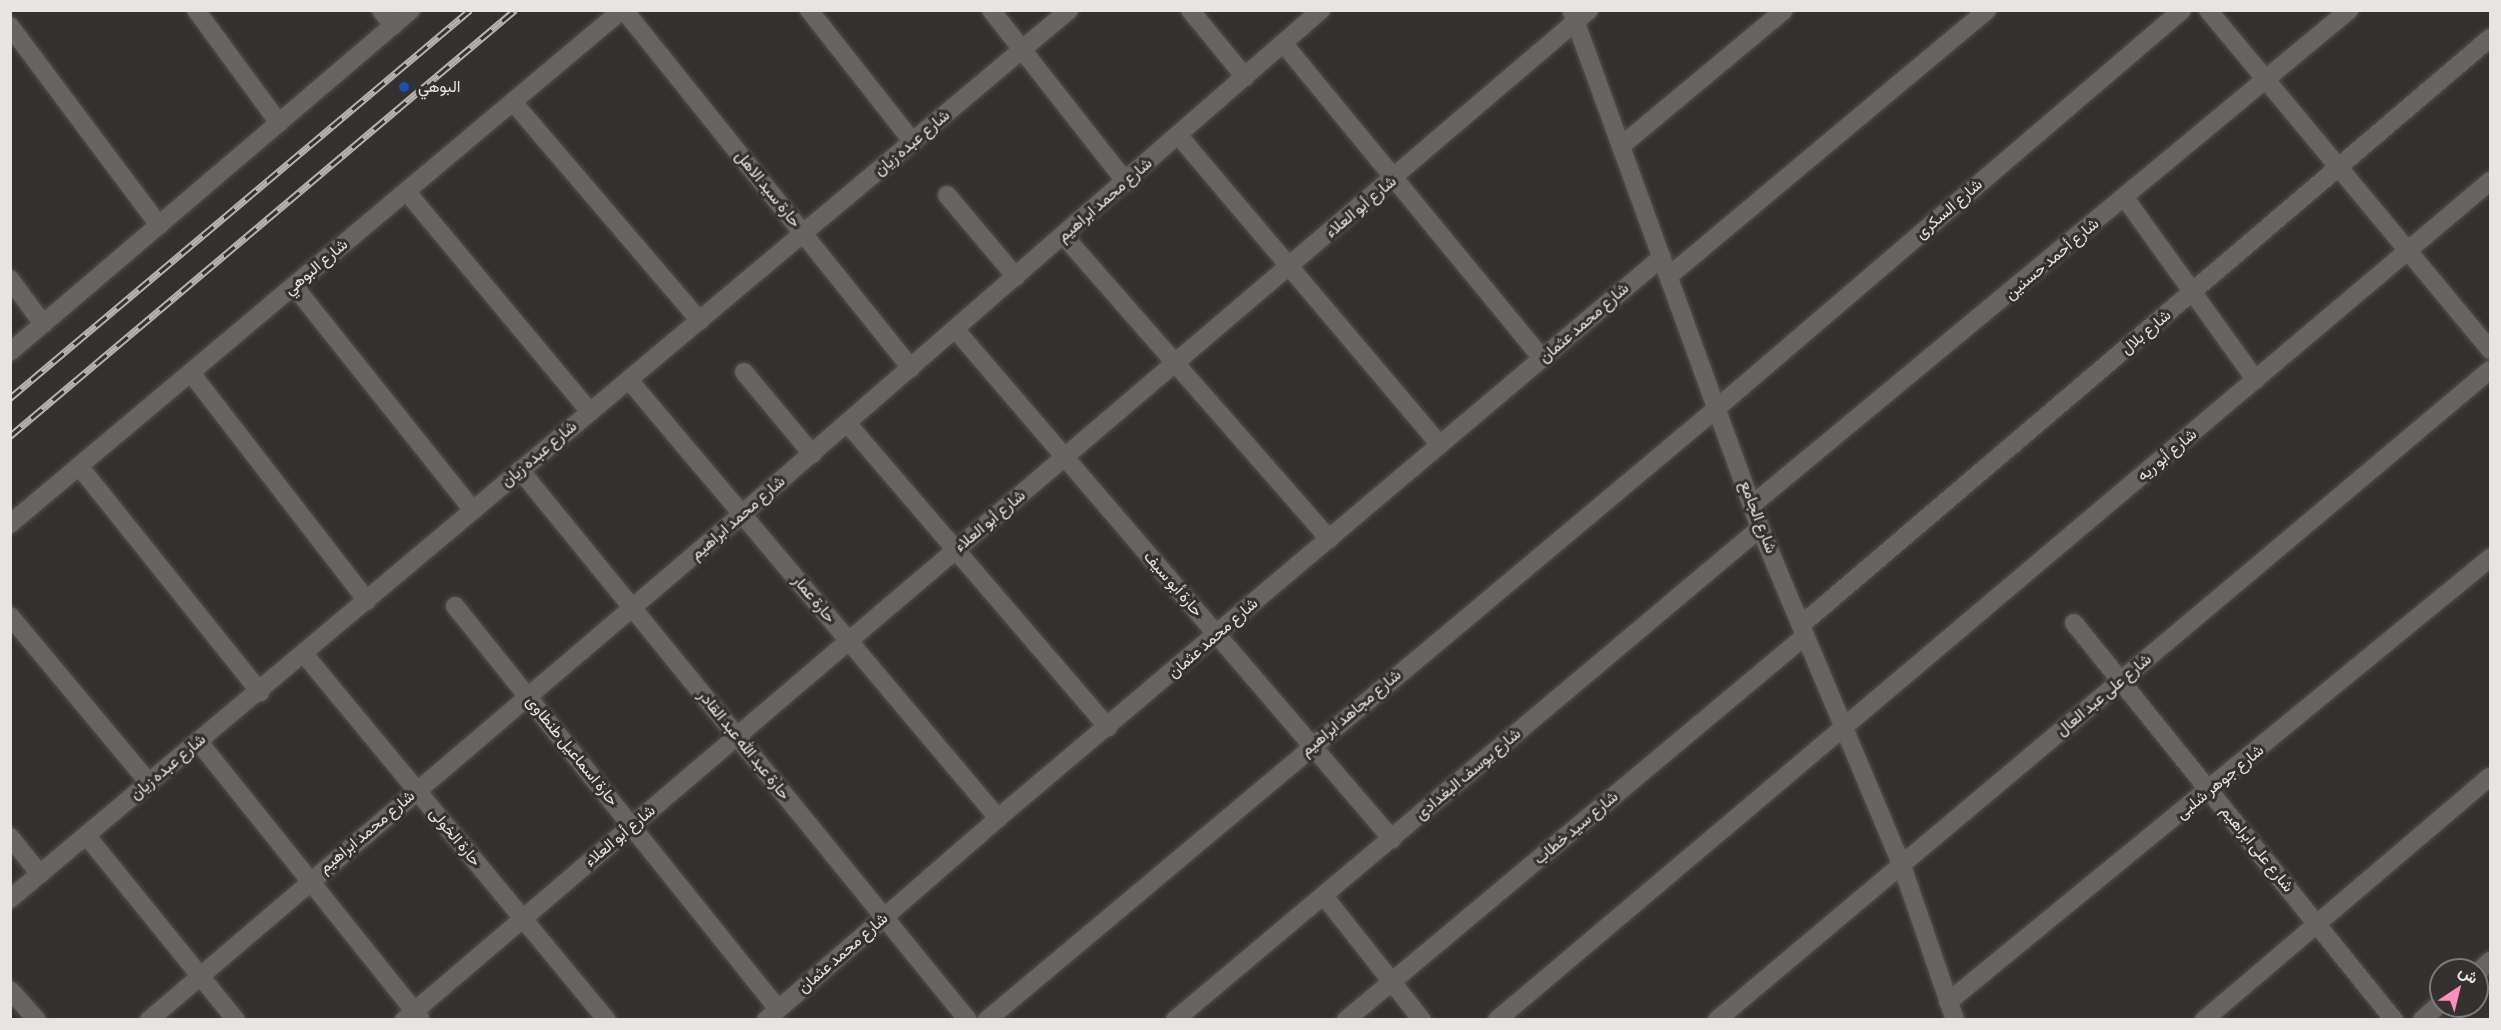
<!DOCTYPE html>
<html>
<head>
<meta charset="utf-8">
<style>
  body { margin:0 }
  #map { position:relative; width:2501px; height:1030px; overflow:hidden; background:#343230; font-family:"Alegreya Sans",Vazirmatn,sans-serif }
  div>[style] { position:absolute }
  [style*='--x'] { left:calc(var(--x)*1px); top:calc(var(--y)*1px); width:calc(var(--w)*1px); rotate:calc(var(--a)*1deg) }
  .roads { filter:drop-shadow(0 0 2px #504f4d) drop-shadow(0 0 2px #504f4d) }
  .minor>* { height:18px; margin:-9px; padding:0 9px; transform-origin:9px; border-radius:9px; background:#676562 }
  .tertiary>* { height:18px; margin:-9px; padding:0 9px; transform-origin:9px; border-radius:9px; background:#676562 }
  .rail>* { height:7px; margin-top:-3.5px; transform-origin:0; background:repeating-linear-gradient(90deg,#343230 0 14px,#b4b3b1 0 28px); box-sizing:border-box; border-block:2px solid #b4b3b1 }
  .dots>* { width:16px; height:16px; translate:-50% -50%; box-sizing:border-box; border:3px solid #343230; border-radius:50% }
  span { translate:-50% -50%; white-space:nowrap; text-align:center; line-height:1.15; -webkit-text-stroke:6px #343230; paint-order:stroke }
  .poi-label { font-size:16px; color:#e6e5e3 }
  .left { translate:0 -50%; text-align:left }
  .street-label { font-size:16px; color:#e6e5e3 }
  .frame { position:absolute; inset:0; border:12px solid #e6e5e3; pointer-events:none }
  .north { position:absolute; left:2429px; top:958px; width:60px; height:60px; box-sizing:border-box; background:#343230; border:2px solid #7b7a78; border-radius:50%; rotate:35deg; font-size:16px; font-weight:700; line-height:24px; text-align:center; color:#e6e5e3 }
  .north::after { content:''; display:block; margin:auto; width:21px; height:27px; background:#fe8ebd; clip-path:polygon(50% 0,100% 100%,50% 72%,0 100%) }
</style>
</head>
<body>
<div id="map">
  <div class="roads">
    <div class="minor">
      <i style="--x:196;--y:10;--w:140;--a:53.7"></i>
      <i style="--x:381;--y:10;--w:20;--a:53"></i>
      <i style="--x:624;--y:10;--w:459;--a:51.3"></i>
      <i style="--x:809;--y:10;--w:168;--a:51.8"></i>
      <i style="--x:991;--y:10;--w:219;--a:51.9"></i>
      <i style="--x:1190;--y:10;--w:87;--a:50.6"></i>
      <i style="--x:2208;--y:10;--w:442;--a:50.3"></i>
      <i style="--x:1572;--y:12;--w:549;--a:69.98"></i>
      <i style="--x:1760;--y:528;--w:363;--a:67.2"></i>
      <i style="--x:1901;--y:863;--w:166;--a:71"></i>
      <i style="--x:10;--y:26;--w:249;--a:53.2"></i>
      <i style="--x:1283;--y:43;--w:409;--a:50.6"></i>
      <i style="--x:513;--y:102;--w:288;--a:49.5"></i>
      <i style="--x:1179;--y:136;--w:404;--a:49.8"></i>
      <i style="--x:1621;--y:146;--w:212;--a:-39.8"></i>
      <i style="--x:406;--y:191;--w:288;--a:50.2"></i>
      <i style="--x:947;--y:195;--w:107;--a:49.9"></i>
      <i style="--x:2125;--y:198;--w:224;--a:54.3"></i>
      <i style="--x:1064;--y:236;--w:403;--a:48.8"></i>
      <i style="--x:1669;--y:276;--w:415;--a:-39.9"></i>
      <i style="--x:10;--y:279;--w:56;--a:53.7"></i>
      <i style="--x:294;--y:286;--w:287;--a:51.4"></i>
      <i style="--x:955;--y:329;--w:672;--a:49.41"></i>
      <i style="--x:744;--y:372;--w:107;--a:50.3"></i>
      <i style="--x:191;--y:373;--w:288;--a:52.3"></i>
      <i style="--x:629;--y:380;--w:573;--a:49.89"></i>
      <i style="--x:847;--y:423;--w:401;--a:49.4"></i>
      <i style="--x:79;--y:466;--w:290;--a:51.3"></i>
      <i style="--x:520;--y:470;--w:709;--a:50.84"></i>
      <i style="--x:1752;--y:505;--w:776;--a:-39.66"></i>
      <i style="--x:455;--y:606;--w:516;--a:51.29"></i>
      <i style="--x:10;--y:616;--w:217;--a:50.2"></i>
      <i style="--x:2074;--y:623;--w:510;--a:51.13"></i>
      <i style="--x:1801;--y:625;--w:905;--a:-40.43"></i>
      <i style="--x:304;--y:654;--w:475;--a:50.4"></i>
      <i style="--x:198;--y:741;--w:355;--a:51.3"></i>
      <i style="--x:86;--y:835;--w:238;--a:51"></i>
      <i style="--x:10;--y:837;--w:48;--a:51"></i>
      <i style="--x:1324;--y:896;--w:158;--a:51.7"></i>
      <i style="--x:10;--y:899;--w:1383;--a:-40.01"></i>
      <i style="--x:2477;--y:973;--w:18;--a:-43"></i>
      <i style="--x:10;--y:990;--w:40;--a:48"></i>
      <i style="--x:1948;--y:1002;--w:701;--a:-39.32"></i>
      <i style="--x:149;--y:1020;--w:780;--a:-40.47"></i>
      <i style="--x:742;--y:514;--w:768;--a:-41.04"></i>
      <i style="--x:404;--y:1020;--w:1557;--a:-40.44"></i>
      <i style="--x:766;--y:1020;--w:308;--a:-41"></i>
      <i style="--x:998;--y:818;--w:869;--a:-40.19"></i>
      <i style="--x:987;--y:1020;--w:953;--a:-39.97"></i>
      <i style="--x:1717;--y:408;--w:612;--a:-40.56"></i>
      <i style="--x:1175;--y:1020;--w:764;--a:-40.06"></i>
      <i style="--x:1346;--y:1020;--w:598;--a:-39.92"></i>
      <i style="--x:1497;--y:1020;--w:1300;--a:-40.19"></i>
      <i style="--x:1717;--y:1020;--w:1010;--a:-40.06"></i>
      <i style="--x:2204;--y:1020;--w:375;--a:-40.4"></i>
      <i style="--x:2422;--y:1020;--w:25;--a:-42"></i>
    </div>
    <div class="tertiary">
      <i style="--x:10;--y:352;--w:527;--a:-40.46"></i>
      <i style="--x:10;--y:524;--w:799;--a:-40.03"></i>
    </div>
  </div>
  <div class="rail">
    <i style="--x:10;--y:398;--w:602;--a:-40.15"></i>
    <i style="--x:10;--y:436;--w:661;--a:-40.15"></i>
  </div>
  <div class="dots">
    <i style="left:404px;top:87px;background:#1a4fb4"></i>
  </div>
  <div class="poi-label">
    <span class="left" style="left:418px;top:87px">البوهي</span>
  </div>
  <div class="street-label">
    <span style="left:912px;top:143px;rotate:-40deg">شارع عبده زيان</span>
    <span style="left:768px;top:189px;rotate:51deg">حارة سيد الاهل</span>
    <span style="left:1105px;top:200px;rotate:-41deg">شارع محمد ابراهيم</span>
    <span style="left:1361px;top:207px;rotate:-40deg">شارع أبو العلاء</span>
    <span style="left:1949px;top:209px;rotate:-41deg">شارع السكرى</span>
    <span style="left:2052px;top:259px;rotate:-40deg">شارع أحمد حسنين</span>
    <span style="left:316px;top:267px;rotate:-40deg">شارع البوهي</span>
    <span style="left:1584px;top:323px;rotate:-41deg">شارع محمد عثمان</span>
    <span style="left:2146px;top:332px;rotate:-40deg">شارع بلال</span>
    <span style="left:539px;top:454px;rotate:-40deg">شارع عبده زيان</span>
    <span style="left:2167px;top:455px;rotate:-40deg">شارع أبو ريه</span>
    <span style="left:1758px;top:517px;rotate:69deg">شارع الجامع</span>
    <span style="left:738px;top:518px;rotate:-41deg">شارع محمد ابراهيم</span>
    <span style="left:990px;top:521px;rotate:-40deg">شارع أبو العلاء</span>
    <span style="left:1173px;top:584px;rotate:49deg">حارة أبو سيف</span>
    <span style="left:814px;top:599px;rotate:50deg">حارة عمار</span>
    <span style="left:1213px;top:638px;rotate:-41deg">شارع محمد عثمان</span>
    <span style="left:2104px;top:695px;rotate:-40deg">شارع على عبد العال</span>
    <span style="left:1351px;top:713px;rotate:-40deg">شارع مجاهد ابراهيم</span>
    <span style="left:744px;top:745px;rotate:51deg">حارة عبد الله عبد القادر</span>
    <span style="left:572px;top:751px;rotate:51deg">حارة اسماعيل طنطاوى</span>
    <span style="left:168px;top:767px;rotate:-40deg">شارع عبده زيان</span>
    <span style="left:1468px;top:774px;rotate:-40deg">شارع يوسف البغدادى</span>
    <span style="left:2220px;top:782px;rotate:-39deg">شارع جوهر شلبى</span>
    <span style="left:1576px;top:828px;rotate:-40deg">شارع سيد خطاب</span>
    <span style="left:367px;top:832px;rotate:-40deg">شارع محمد ابراهيم</span>
    <span style="left:620px;top:836px;rotate:-40deg">شارع أبو العلاء</span>
    <span style="left:455px;top:837px;rotate:50deg">حارة الخولى</span>
    <span style="left:2257px;top:849px;rotate:51deg">شارع على ابراهيم</span>
    <span style="left:843px;top:953px;rotate:-41deg">شارع محمد عثمان</span>
  </div>
  <div class="frame"></div>
  <div class="north">ش</div>
</div>
</body>
</html>
